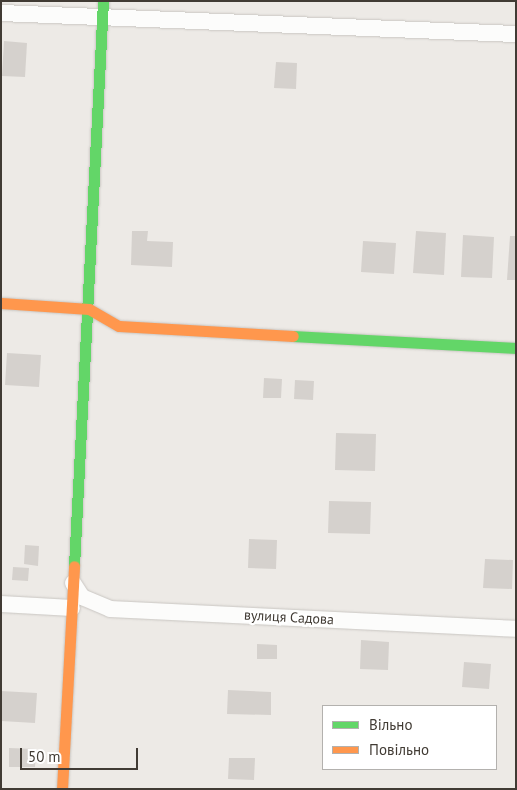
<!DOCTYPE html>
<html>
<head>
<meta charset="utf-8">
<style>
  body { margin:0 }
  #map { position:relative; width:517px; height:790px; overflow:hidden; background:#edeae6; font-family:"PT Sans",sans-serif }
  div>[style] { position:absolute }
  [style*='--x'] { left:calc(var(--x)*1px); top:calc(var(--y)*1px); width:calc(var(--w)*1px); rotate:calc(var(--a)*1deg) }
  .building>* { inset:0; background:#d5d1cd }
  .roads { filter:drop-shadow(0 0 1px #c9c6c2) drop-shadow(0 0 1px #c9c6c2) }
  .street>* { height:16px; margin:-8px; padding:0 8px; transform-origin:8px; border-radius:8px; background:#fcfcfb }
  .fast>* { height:11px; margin:-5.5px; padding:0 5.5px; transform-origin:5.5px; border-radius:5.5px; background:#63d668 }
  .slow>* { height:11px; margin:-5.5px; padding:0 5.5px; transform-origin:5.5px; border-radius:5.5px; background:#ff974d }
  span { translate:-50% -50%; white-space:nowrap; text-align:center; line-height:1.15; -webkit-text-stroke:4.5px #fff; paint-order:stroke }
  .street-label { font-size:14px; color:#413b34 }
  .frame { position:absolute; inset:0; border:2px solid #413b34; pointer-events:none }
  .legend { position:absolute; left:322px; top:705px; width:175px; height:65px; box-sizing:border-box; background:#fff; border:1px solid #b3b1ae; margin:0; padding:6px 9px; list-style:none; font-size:15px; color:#413b34 }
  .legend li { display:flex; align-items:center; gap:10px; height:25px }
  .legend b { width:25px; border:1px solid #b3b1ae }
  .scale { position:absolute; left:20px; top:748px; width:118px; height:22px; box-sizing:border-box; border:2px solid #413b34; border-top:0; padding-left:6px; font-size:15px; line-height:18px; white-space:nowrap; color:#413b34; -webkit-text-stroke:4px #fff; paint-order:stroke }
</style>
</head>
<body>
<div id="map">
  <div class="building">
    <i style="clip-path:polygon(4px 41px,27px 43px,25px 77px,2px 76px)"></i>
    <i style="clip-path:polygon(276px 62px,297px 63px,296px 89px,274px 88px)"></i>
    <i style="clip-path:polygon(132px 231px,148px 231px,147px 241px,173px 242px,172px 267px,131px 265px)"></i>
    <i style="clip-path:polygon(416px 231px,446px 233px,444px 275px,413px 273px)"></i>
    <i style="clip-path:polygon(463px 235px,494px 237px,492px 278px,461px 277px)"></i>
    <i style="clip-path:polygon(510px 236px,516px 236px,516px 280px,507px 280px)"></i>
    <i style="clip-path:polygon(363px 241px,396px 243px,394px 274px,361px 272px)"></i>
    <i style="clip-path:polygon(7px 353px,41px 355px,39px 387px,5px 385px)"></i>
    <i style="clip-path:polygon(264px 378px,282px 379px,281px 398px,263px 398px)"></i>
    <i style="clip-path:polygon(295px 380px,314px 381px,313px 400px,294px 399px)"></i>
    <i style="clip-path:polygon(336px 433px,376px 434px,375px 471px,335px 470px)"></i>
    <i style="clip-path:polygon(329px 501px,371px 502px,370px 534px,328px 533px)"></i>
    <i style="clip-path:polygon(249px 539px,277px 540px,276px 569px,248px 568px)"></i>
    <i style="clip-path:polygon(25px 545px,39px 546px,38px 566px,24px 564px)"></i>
    <i style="clip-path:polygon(485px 559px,513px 560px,512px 589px,483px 588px)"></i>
    <i style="clip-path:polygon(13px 567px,29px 568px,28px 581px,12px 580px)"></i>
    <i style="clip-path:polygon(361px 640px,389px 642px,388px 670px,360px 669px)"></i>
    <i style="clip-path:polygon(257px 644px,277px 645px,277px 659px,257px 659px)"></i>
    <i style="clip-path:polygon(464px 662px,491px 664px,489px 689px,462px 687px)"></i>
    <i style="clip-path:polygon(228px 690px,271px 692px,271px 715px,227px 714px)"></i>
    <i style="clip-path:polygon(1px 691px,37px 693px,35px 723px,1px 721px)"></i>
    <i style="clip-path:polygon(9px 748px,36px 749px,35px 767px,9px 767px)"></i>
    <i style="clip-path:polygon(229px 758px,255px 758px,254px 780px,228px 779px)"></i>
  </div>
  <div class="roads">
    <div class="street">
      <i style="--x:1;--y:13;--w:515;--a:2.34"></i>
      <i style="--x:73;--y:583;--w:17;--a:57"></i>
      <i style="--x:82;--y:597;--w:30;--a:23"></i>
      <i style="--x:110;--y:609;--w:406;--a:2.8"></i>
      <i style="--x:1;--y:604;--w:71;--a:3.2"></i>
    </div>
    <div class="fast">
      <i style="--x:293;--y:336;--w:223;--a:3.1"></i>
      <i style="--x:74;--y:566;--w:566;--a:-87.06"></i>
    </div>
    <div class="slow">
      <i style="--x:1;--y:303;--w:88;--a:3.9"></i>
      <i style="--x:89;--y:309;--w:34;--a:30"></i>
      <i style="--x:119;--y:326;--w:174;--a:3.3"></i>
      <i style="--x:62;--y:789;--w:223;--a:-86.9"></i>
    </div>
  </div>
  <div class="street-label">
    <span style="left:289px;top:617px;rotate:3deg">вулиця Садова</span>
  </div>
  <div class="frame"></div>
  <ul class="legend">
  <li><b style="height:6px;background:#63d668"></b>Вільно</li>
  <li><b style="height:6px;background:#ff974d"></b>Повільно</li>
  </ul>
  <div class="scale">50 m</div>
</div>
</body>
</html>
